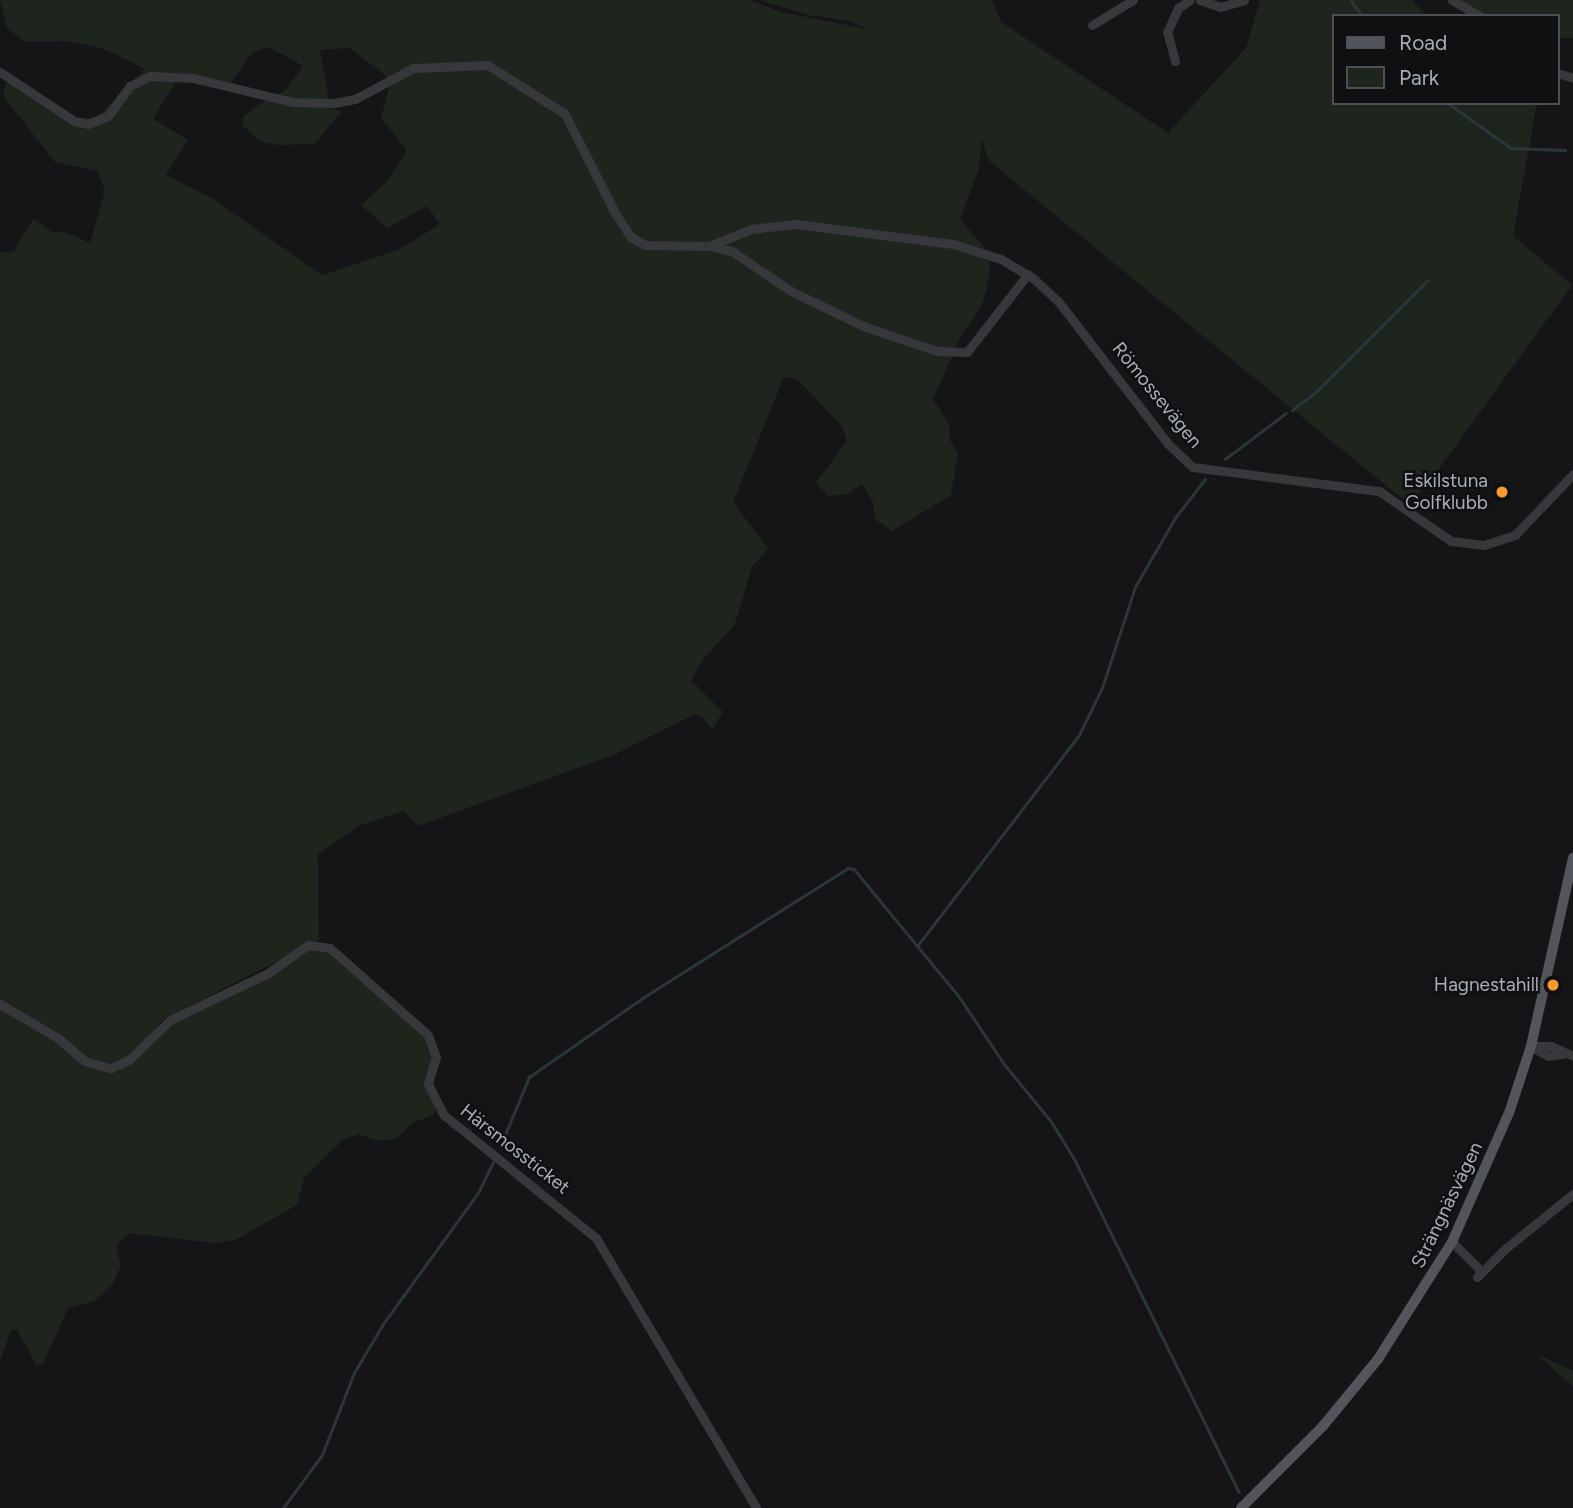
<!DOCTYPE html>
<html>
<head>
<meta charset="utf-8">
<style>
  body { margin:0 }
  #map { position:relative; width:1573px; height:1508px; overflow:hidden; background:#151517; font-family:Figtree,sans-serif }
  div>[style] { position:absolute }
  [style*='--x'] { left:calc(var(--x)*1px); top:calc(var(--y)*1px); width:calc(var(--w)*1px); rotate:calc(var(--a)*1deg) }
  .green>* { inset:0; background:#1d251d }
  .stream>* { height:2.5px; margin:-1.25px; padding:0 1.25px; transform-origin:1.25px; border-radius:1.25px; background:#2b363b }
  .minor>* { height:9px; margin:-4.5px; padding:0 4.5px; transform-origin:4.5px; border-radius:4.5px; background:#36383c }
  .major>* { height:10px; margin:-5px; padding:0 5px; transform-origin:5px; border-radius:5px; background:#52555b }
  .dots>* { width:19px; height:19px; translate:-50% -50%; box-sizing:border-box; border:4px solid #101012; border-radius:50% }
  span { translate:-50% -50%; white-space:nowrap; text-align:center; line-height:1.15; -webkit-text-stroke:5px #101012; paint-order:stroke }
  .street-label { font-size:19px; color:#a6aeb8 }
  .poi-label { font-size:19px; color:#a6aeb8 }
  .right { translate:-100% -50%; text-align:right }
  .legend { position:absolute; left:1332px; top:14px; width:228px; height:91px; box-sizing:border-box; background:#101012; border:2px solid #4c4f54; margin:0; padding:9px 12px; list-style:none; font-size:21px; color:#a6aeb8 }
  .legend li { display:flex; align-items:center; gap:14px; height:35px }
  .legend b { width:35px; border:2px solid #4c4f54 }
</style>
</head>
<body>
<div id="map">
  <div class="green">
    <i style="clip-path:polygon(evenodd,0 0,750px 0,781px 12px,867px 29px,849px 21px,808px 15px,759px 0,992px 0,1001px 22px,1168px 133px,1246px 48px,1260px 0,1412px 0,1427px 16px,1333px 16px,1333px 103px,1537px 103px,1513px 236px,1572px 285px,1433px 477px,1412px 502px,1405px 501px,989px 161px,982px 139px,979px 169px,960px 219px,983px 246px,990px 265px,987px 288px,981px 307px,961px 336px,933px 399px,949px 424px,950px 440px,958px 454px,951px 495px,892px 531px,875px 519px,873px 502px,862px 484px,847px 494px,828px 496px,816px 483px,847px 440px,842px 426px,798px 380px,784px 377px,733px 502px,768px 549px,752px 567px,734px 626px,704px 658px,691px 680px,723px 712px,712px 729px,701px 716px,693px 715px,616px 754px,418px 826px,404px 811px,359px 826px,318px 854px,319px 940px,164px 1019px,131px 1055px,110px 1064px,83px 1057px,55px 1031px,0 1000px,0 253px,14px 251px,33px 219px,54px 233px,63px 231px,90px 243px,105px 191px,97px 171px,55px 162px,3px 96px,8px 73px,77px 118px,96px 118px,145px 69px,102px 48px,66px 41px,25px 42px,7px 28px,0 0,269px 47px,303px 66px,286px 90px,275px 96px,329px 100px,320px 50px,349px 48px,383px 73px,390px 84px,381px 118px,407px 150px,386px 182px,361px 205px,387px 228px,427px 206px,440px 224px,400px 249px,322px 275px,213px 199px,166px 175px,188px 140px,153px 119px,181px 73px,231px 83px,253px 52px,269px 47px)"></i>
    <i style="clip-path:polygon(1459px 0,1573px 0,1573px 38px,1557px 38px,1557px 16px,1485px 16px)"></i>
    <i style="clip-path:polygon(266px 100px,320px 106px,342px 111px,314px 144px,277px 145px,259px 141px,242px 125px,244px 116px)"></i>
    <i style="clip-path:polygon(314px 947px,323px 947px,414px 1022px,434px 1051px,427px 1080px,436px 1109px,433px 1115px,412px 1123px,397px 1138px,381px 1141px,358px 1134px,343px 1140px,304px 1178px,297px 1205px,235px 1240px,214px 1243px,129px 1233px,116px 1247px,121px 1266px,112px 1285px,94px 1301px,68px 1308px,44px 1362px,37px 1366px,17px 1329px,11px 1330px,0 1361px,0 1004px,38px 1025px,75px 1055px,120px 1067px,166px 1024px,273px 974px)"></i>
    <i style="clip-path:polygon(1537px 1354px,1573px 1371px,1573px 1386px,1572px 1386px)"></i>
  </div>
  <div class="stream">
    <i style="--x:1351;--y:0;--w:19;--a:55"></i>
    <i style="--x:1448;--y:103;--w:77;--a:35.5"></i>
    <i style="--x:1511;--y:148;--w:54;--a:2.1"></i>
    <i style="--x:1292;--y:410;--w:30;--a:-37"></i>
    <i style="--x:1316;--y:392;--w:157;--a:-45"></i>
    <i style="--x:1225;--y:459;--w:76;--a:-37"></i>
    <i style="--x:918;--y:945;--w:265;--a:-52.5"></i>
    <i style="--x:1079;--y:735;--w:52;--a:-63.9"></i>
    <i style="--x:1102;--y:688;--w:106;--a:-71.9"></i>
    <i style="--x:1135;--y:587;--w:80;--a:-59.9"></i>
    <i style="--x:1175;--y:518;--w:49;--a:-52.4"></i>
    <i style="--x:500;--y:1147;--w:76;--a:-67.5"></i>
    <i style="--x:529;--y:1077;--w:140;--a:-34.8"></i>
    <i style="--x:644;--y:997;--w:241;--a:-32.3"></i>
    <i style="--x:848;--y:868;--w:6;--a:9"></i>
    <i style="--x:854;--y:869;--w:163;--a:50.5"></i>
    <i style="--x:958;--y:995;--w:84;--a:56.1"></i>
    <i style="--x:1005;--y:1065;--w:72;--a:50.6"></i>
    <i style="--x:1051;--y:1121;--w:46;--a:58.4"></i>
    <i style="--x:1075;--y:1160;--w:370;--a:63.7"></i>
    <i style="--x:283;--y:1508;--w:66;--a:-53.7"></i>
    <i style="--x:322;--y:1455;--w:88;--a:-68.7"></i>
    <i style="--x:354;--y:1373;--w:57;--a:-59.4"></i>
    <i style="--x:383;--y:1324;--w:162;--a:-54.1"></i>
    <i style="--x:478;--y:1193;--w:37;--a:-64"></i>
  </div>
  <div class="minor">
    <i style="--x:1200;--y:0;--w:21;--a:19"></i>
    <i style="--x:1220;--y:7;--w:25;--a:-16"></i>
    <i style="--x:1452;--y:0;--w:32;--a:30"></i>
    <i style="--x:1092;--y:25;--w:48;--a:-31.4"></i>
    <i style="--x:1175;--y:61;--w:30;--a:-105"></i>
    <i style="--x:1167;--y:32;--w:26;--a:-65"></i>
    <i style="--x:1178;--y:8;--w:14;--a:-34"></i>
    <i style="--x:0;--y:72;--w:89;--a:33.5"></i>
    <i style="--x:74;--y:121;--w:14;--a:12"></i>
    <i style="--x:88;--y:124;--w:22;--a:-22"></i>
    <i style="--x:108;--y:116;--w:37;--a:-54"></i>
    <i style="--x:130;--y:86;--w:22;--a:-27"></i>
    <i style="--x:150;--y:76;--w:43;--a:2.7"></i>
    <i style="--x:193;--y:78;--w:102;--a:13.6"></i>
    <i style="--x:292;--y:102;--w:42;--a:1.4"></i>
    <i style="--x:334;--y:103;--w:21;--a:-11"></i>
    <i style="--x:355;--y:99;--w:66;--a:-28.1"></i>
    <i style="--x:413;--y:68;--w:75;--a:-2.3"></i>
    <i style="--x:488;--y:65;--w:91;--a:32.5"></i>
    <i style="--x:565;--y:114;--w:113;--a:63.2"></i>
    <i style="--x:616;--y:215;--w:27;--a:56"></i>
    <i style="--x:631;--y:237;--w:16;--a:30"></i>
    <i style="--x:645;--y:245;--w:65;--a:0.9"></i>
    <i style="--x:710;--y:246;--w:23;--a:13"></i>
    <i style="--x:732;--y:251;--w:71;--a:34.1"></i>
    <i style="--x:791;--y:291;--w:80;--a:25.9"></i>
    <i style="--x:863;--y:326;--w:78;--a:18.7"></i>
    <i style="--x:937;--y:351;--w:30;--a:2"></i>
    <i style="--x:967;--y:352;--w:99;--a:-52"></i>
    <i style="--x:1557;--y:73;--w:17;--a:17"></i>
    <i style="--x:709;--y:246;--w:45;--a:-22"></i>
    <i style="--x:751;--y:229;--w:45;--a:-6.3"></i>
    <i style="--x:796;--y:224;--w:158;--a:7.3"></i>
    <i style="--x:953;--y:244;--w:50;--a:17.4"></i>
    <i style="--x:1001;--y:259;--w:37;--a:31"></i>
    <i style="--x:1033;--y:278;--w:34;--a:43"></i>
    <i style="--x:1058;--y:301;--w:180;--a:52.4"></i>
    <i style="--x:1168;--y:444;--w:34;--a:43"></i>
    <i style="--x:1193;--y:467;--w:188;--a:7.4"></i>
    <i style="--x:1379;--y:491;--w:88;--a:34.8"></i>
    <i style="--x:1451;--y:541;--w:33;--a:7"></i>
    <i style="--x:1484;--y:545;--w:33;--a:-18"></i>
    <i style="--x:1515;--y:535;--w:84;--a:-46.4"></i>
    <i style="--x:0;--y:1004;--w:67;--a:30.4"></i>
    <i style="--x:58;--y:1038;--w:35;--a:41"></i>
    <i style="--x:84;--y:1061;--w:28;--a:15"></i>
    <i style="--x:111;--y:1068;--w:21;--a:-25"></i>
    <i style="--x:130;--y:1059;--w:56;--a:-44.3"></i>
    <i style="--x:170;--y:1020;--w:109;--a:-25.6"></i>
    <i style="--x:268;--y:973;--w:49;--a:-35"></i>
    <i style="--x:308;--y:945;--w:22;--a:8"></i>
    <i style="--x:330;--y:948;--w:131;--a:41.6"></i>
    <i style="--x:428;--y:1035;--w:23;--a:70"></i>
    <i style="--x:436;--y:1057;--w:28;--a:107"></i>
    <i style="--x:428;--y:1084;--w:35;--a:63"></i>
    <i style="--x:444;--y:1115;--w:196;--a:39"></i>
    <i style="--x:596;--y:1238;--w:314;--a:59.3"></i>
    <i style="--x:1531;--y:1046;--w:20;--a:0"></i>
    <i style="--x:1551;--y:1046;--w:24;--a:24"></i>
    <i style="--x:1532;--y:1047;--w:18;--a:29"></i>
    <i style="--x:1548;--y:1056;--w:15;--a:-8"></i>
    <i style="--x:1452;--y:1242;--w:41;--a:45"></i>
    <i style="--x:1477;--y:1277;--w:41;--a:-45"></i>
    <i style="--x:1506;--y:1248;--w:86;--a:-38.9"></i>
  </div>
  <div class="major">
    <i style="--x:1241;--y:1508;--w:116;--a:-45"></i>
    <i style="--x:1323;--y:1426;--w:87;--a:-50.6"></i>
    <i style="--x:1378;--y:1359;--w:138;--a:-57.7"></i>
    <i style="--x:1452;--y:1242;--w:141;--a:-66.2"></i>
    <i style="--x:1509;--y:1113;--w:71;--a:-71.8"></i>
    <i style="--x:1531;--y:1046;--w:193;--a:-77.4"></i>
  </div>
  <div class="dots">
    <i style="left:1502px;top:492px;background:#f8992b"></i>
    <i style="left:1553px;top:985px;background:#f8992b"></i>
  </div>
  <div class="street-label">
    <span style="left:1157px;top:395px;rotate:51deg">Römossevägen</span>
    <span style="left:515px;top:1149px;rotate:38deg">Härsmossticket</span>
    <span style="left:1447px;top:1205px;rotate:-64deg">Strängnäsvägen</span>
  </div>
  <div class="poi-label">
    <span class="right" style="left:1488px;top:492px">Eskilstuna<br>Golfklubb</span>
    <span class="right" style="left:1539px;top:985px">Hagnestahill</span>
  </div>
  <ul class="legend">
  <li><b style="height:9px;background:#52555b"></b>Road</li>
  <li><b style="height:19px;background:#1d251d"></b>Park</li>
  </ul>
</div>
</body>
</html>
